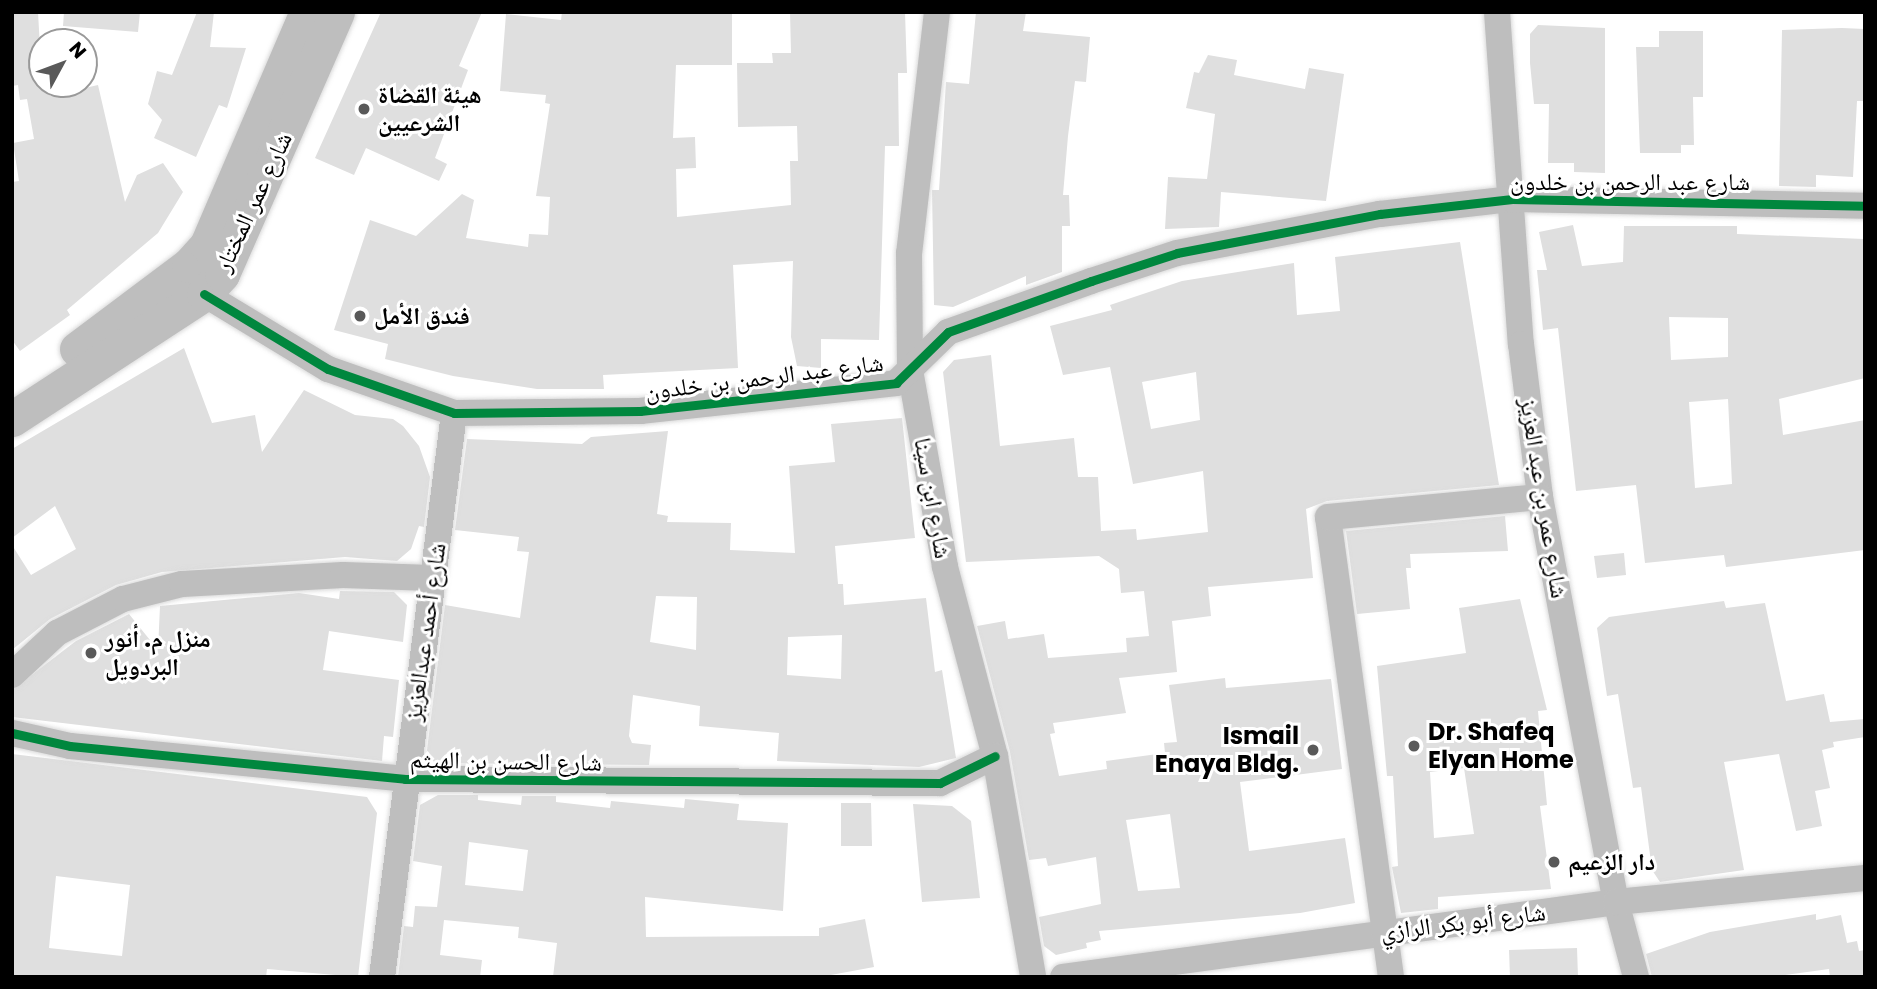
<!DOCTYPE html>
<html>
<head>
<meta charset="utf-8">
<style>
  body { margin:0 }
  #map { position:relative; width:1877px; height:989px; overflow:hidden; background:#fff; font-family:Poppins,"Noto Naskh Arabic",sans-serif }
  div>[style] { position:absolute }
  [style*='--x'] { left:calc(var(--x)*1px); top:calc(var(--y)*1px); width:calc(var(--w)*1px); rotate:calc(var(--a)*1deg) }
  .building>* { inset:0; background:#dfdfdf }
  .roads { filter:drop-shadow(0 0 2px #dbdbdb) drop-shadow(0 0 2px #dbdbdb) }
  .minor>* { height:26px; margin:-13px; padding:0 13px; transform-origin:13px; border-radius:13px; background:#bebebe }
  .major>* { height:35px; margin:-17.5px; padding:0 17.5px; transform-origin:17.5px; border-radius:17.5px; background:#bebebe }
  .cycleway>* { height:9px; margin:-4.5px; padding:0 4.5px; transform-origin:4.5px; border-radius:4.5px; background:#00873e }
  .dots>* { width:19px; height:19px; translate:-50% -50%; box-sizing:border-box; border:4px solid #fff; border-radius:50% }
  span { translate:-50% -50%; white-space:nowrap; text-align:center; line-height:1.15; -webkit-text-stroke:6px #fff; paint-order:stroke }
  .poi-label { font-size:24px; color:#000; font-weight:700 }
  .left { translate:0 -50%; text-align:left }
  .right { translate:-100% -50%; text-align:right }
  .street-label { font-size:24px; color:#000 }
  .frame { position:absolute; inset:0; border:14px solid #000; pointer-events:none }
  .north { position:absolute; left:28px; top:28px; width:70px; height:70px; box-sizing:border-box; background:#fff; border:2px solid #999; border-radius:50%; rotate:49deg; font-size:19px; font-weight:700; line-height:28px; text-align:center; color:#000 }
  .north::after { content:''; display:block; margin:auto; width:24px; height:32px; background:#595959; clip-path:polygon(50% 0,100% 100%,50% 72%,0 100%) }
</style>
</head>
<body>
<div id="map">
  <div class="building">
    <i style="clip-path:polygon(12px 12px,38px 12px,42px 84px,49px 84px,50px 96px,98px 85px,125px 202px,137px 175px,163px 163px,183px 192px,158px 233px,67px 310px,70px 315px,20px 351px,12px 340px,12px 182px,19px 181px,13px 143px,34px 139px,27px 99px,20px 100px,18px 85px,12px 86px)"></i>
    <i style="clip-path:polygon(64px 12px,140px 12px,138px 32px,63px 26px)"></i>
    <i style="clip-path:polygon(197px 12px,214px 12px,210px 47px,246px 48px,227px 108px,219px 105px,196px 157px,154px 138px,162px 120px,148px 104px,157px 71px,172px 75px)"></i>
    <i style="clip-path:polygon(381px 12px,482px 12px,459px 66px,468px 70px,435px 158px,447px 164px,439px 181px,366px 148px,354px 175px,315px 158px)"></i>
    <i style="clip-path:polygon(562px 12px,732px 12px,732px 65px,676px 65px,673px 138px,695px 137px,696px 168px,676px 169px,677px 217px,791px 205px,790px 161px,798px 161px,797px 126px,738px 127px,737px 63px,773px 63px,772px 53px,791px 53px,790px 12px,905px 12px,907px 73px,898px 73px,899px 146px,885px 146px,879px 340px,821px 339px,821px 368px,797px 366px,791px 337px,793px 261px,733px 265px,738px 368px,603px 375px,604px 389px,537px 389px,453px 376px,385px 359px,388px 344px,334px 330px,370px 220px,416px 236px,462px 194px,474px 200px,466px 238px,528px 247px,529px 234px,548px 235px,550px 197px,536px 196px,550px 104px,545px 103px,546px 95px,500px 91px,506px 14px,561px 20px)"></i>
    <i style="clip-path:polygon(976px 12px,1026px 12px,1023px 31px,1090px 37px,1086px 82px,1075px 81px,1068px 136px,1063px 195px,1069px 195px,1070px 226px,1062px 226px,1062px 272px,1026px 285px,1026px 276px,953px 307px,934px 305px,932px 190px,939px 190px,946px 82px,969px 84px)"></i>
    <i style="clip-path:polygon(1538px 25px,1605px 28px,1605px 173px,1574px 172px,1574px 163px,1548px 163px,1549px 104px,1534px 104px,1530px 63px,1530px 34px)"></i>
    <i style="clip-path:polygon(1842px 28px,1865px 29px,1865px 101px,1857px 101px,1853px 177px,1816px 175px,1816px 187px,1779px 186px,1782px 30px)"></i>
    <i style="clip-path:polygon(1659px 31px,1703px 31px,1703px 97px,1693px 97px,1694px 145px,1681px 145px,1681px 153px,1640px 153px,1636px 47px,1659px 47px)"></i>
    <i style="clip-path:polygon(1208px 55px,1237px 60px,1234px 75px,1305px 89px,1309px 68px,1344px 74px,1326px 201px,1221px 192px,1219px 227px,1165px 229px,1168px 177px,1207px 179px,1215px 114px,1186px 108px,1194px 72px,1199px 73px)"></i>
    <i style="clip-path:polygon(evenodd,1573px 225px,1582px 266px,1623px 262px,1624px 226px,1737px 226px,1737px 234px,1864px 239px,1865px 378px,1779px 399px,1783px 435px,1865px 420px,1865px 550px,1726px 567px,1724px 555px,1645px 563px,1636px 485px,1576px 491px,1558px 328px,1543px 330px,1537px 270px,1547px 270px,1539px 232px,1573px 225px,1669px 317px,1728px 318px,1728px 357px,1671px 360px,1669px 317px,1573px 225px,1728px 399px,1732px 484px,1695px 488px,1689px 402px,1728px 399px)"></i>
    <i style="clip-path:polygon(evenodd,1460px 242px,1499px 485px,1327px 501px,1306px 509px,1313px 578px,1208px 587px,1211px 616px,1172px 621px,1177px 672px,1119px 678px,1126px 713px,1053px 723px,1055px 733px,1050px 734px,1059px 776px,1107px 769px,1106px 761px,1165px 753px,1164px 743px,1177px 742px,1169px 685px,1225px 678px,1226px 688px,1331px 679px,1342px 769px,1240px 782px,1249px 851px,1345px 838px,1355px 903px,1300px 913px,1099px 931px,1101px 940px,1086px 943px,1087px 948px,1056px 955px,1044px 946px,1039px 917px,1101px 904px,1096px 857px,1048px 866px,1046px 858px,1029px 860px,1010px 752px,977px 626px,1005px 621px,1008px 639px,1044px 634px,1048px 658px,1127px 652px,1126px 638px,1149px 636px,1144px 591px,1121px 593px,1119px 569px,1099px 556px,966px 562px,943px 372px,954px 360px,991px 355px,1000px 446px,1074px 438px,1078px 477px,1098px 477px,1101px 531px,1136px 529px,1137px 540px,1208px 532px,1203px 471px,1133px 484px,1110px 367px,1063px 375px,1050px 326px,1112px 310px,1110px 305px,1182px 281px,1294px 263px,1297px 315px,1340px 311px,1335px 257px,1460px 242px,1196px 372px,1200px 420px,1151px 429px,1142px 382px,1196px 372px,1460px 242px,1170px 814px,1180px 888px,1138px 891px,1126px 820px,1170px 814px)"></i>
    <i style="clip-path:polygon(184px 348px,212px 423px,255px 415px,262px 452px,304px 390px,355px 415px,393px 419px,403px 426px,419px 446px,430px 477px,424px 527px,419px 526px,411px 549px,397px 561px,345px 557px,162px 572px,116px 585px,50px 619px,12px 650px,12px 545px,31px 575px,76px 549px,55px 506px,12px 538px,12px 449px)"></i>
    <i style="clip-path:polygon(evenodd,902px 418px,915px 538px,835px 546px,838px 584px,843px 584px,844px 605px,926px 598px,935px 672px,942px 670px,956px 758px,919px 767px,777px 761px,779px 733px,699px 726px,700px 706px,633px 695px,629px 736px,632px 743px,651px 745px,649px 765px,437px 763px,426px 758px,445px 605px,520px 618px,529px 552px,517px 551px,519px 537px,455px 530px,467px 439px,582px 444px,591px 437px,668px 431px,657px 514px,668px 516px,667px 522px,731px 523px,730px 550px,795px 553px,789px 466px,835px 462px,831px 424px,902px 418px,656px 596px,697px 597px,696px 650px,650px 642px,656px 596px,902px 418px,842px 635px,841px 679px,787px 675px,788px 637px,842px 635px)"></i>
    <i style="clip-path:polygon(1505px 516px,1508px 551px,1410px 554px,1411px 568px,1406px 568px,1410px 609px,1357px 614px,1346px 531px)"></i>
    <i style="clip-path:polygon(1624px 553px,1626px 575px,1597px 578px,1594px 556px)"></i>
    <i style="clip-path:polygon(340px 591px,394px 592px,407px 605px,403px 642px,329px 631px,323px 670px,399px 680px,393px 737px,384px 736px,382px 761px,12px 717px,12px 690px,76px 641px,129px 614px,158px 650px,160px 606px,299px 593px,339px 599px)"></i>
    <i style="clip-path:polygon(evenodd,1520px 599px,1547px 710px,1538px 711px,1547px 805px,1540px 806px,1551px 889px,1438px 897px,1438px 909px,1401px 913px,1392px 867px,1398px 866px,1393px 776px,1387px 776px,1377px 666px,1466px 653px,1459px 608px,1520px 599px,1464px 768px,1474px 834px,1434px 838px,1430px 772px,1464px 768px)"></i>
    <i style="clip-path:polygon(1724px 601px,1726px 608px,1765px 603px,1786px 701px,1824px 694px,1830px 722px,1865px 719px,1865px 737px,1833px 742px,1834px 747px,1822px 750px,1830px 788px,1815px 791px,1822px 826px,1796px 831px,1779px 754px,1724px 762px,1744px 870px,1660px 882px,1652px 870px,1641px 787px,1633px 788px,1618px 694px,1607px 696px,1597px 628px,1609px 617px)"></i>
    <i style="clip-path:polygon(evenodd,12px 754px,367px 797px,377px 813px,358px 977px,267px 969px,266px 977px,12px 977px,12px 754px,56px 876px,130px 885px,122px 956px,49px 948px,56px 876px)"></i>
    <i style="clip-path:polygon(evenodd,438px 795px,478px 795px,478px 800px,521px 805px,522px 796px,556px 796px,556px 802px,610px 808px,611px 801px,684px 808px,685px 799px,739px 804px,737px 820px,788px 823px,783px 911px,645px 897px,646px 937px,819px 936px,819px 928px,865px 919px,874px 967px,820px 977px,553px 977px,557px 943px,518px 938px,519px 927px,444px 920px,440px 955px,482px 960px,480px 977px,398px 977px,404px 926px,413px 927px,415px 906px,437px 907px,442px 866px,413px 861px,420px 805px,438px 795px,469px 842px,528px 850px,523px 891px,465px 885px,469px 842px)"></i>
    <i style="clip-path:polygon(841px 803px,871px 803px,872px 846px,841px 846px)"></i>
    <i style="clip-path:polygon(913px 804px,952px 806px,971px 821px,980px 898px,922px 902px)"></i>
    <i style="clip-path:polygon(1816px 914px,1816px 920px,1841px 915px,1847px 943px,1857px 941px,1859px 951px,1865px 950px,1865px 977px,1830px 977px,1829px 969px,1771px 977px,1652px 977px,1646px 954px,1710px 932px)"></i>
    <i style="clip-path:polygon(1577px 948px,1578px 977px,1510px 977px,1509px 950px)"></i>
  </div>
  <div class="roads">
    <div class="minor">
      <i style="--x:937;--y:12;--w:243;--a:96.6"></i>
      <i style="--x:909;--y:253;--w:117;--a:89.5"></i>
      <i style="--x:910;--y:370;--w:200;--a:79.9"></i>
      <i style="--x:945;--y:567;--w:196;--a:75.2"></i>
      <i style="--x:995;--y:756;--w:224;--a:80.2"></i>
      <i style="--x:1497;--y:12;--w:333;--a:85.9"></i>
      <i style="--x:1521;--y:344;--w:154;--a:82.9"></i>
      <i style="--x:1540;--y:497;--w:412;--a:79.4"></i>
      <i style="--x:1616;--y:902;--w:78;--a:75.1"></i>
      <i style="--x:204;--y:294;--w:145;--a:31.2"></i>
      <i style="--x:328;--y:369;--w:133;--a:19.2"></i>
      <i style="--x:454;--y:413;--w:186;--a:-0.6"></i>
      <i style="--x:640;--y:411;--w:258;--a:-6.2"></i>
      <i style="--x:896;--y:383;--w:73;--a:-44.4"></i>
      <i style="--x:948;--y:332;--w:152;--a:-19.6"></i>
      <i style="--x:1091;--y:281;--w:90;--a:-18"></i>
      <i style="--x:1177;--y:253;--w:207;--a:-10.9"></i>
      <i style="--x:1380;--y:214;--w:133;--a:-6.5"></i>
      <i style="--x:1512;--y:199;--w:353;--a:1.1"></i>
      <i style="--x:12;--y:675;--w:62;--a:-43"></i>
      <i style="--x:57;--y:633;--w:74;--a:-27.3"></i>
      <i style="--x:123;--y:599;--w:61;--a:-14.3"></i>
      <i style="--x:182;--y:584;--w:161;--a:-3.2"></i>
      <i style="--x:343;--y:575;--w:89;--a:1.9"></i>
      <i style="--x:12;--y:733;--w:59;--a:12.6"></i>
      <i style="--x:70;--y:746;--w:337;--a:5.6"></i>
      <i style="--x:405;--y:779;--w:535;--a:0.43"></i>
      <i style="--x:940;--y:783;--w:61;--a:-26.1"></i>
      <i style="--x:382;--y:977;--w:569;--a:-82.72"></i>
      <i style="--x:1063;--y:977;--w:558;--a:-7.72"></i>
      <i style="--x:1616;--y:902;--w:250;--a:-5.5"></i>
      <i style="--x:1391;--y:977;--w:464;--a:-97.8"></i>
      <i style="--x:1328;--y:517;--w:213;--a:-5.4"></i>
    </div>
    <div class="major">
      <i style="--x:77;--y:349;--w:140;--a:-36.9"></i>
      <i style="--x:189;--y:265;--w:27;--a:-48"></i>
      <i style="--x:207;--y:245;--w:254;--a:-66.8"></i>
      <i style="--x:12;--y:419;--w:229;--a:-33.1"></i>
      <i style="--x:204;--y:294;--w:27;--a:-48"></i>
      <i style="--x:222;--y:274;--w:286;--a:-66.3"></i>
    </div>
  </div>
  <div class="cycleway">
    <i style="--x:204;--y:294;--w:145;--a:31.2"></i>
    <i style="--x:328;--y:369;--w:133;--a:19.2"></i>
    <i style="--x:454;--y:413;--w:186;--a:-0.6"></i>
    <i style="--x:640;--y:411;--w:258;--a:-6.2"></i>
    <i style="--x:896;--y:383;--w:73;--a:-44.4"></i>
    <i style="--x:948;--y:332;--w:152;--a:-19.6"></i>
    <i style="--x:1091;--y:281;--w:90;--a:-18"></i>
    <i style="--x:1177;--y:253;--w:207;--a:-10.9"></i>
    <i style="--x:1380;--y:214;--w:133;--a:-6.5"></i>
    <i style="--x:1512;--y:199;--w:353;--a:1.1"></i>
    <i style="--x:12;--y:733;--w:59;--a:12.6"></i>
    <i style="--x:70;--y:746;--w:337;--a:5.6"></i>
    <i style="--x:405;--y:779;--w:535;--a:0.43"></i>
    <i style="--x:940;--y:783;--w:61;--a:-26.1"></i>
  </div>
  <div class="dots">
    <i style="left:364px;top:109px;background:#595959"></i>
    <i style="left:360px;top:316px;background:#595959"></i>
    <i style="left:91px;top:653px;background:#595959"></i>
    <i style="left:1414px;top:746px;background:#595959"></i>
    <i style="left:1313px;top:750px;background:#595959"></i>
    <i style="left:1554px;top:862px;background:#595959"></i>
  </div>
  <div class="poi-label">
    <span class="left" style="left:378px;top:109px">هيئة القضاة<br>الشرعيين</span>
    <span class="left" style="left:374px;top:316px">فندق الأمل</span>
    <span class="left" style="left:105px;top:653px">منزل م. أنور<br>البردويل</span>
    <span class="left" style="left:1428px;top:746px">Dr. Shafeq<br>Elyan Home</span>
    <span class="right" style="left:1299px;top:750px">Ismail<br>Enaya Bldg.</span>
    <span class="left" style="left:1568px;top:862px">دار الزعيم</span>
  </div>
  <div class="street-label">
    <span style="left:1630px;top:182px">شارع عبد الرحمن بن خلدون</span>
    <span style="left:253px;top:202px;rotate:-65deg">شارع عمر المختار</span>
    <span style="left:764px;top:377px;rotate:-7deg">شارع عبد الرحمن بن خلدون</span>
    <span style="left:933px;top:498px;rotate:80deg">شارع ابن سينا</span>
    <span style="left:1544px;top:498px;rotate:81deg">شارع عمر بن عبد العزيز</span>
    <span style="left:425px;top:632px;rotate:-82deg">شارع أحمد عبدالعزيز</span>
    <span style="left:506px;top:761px;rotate:1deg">شارع الحسن بن الهيثم</span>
    <span style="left:1463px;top:922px;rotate:-7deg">شارع أبو بكر الرازي</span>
  </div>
  <div class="frame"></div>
  <div class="north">N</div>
</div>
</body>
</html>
